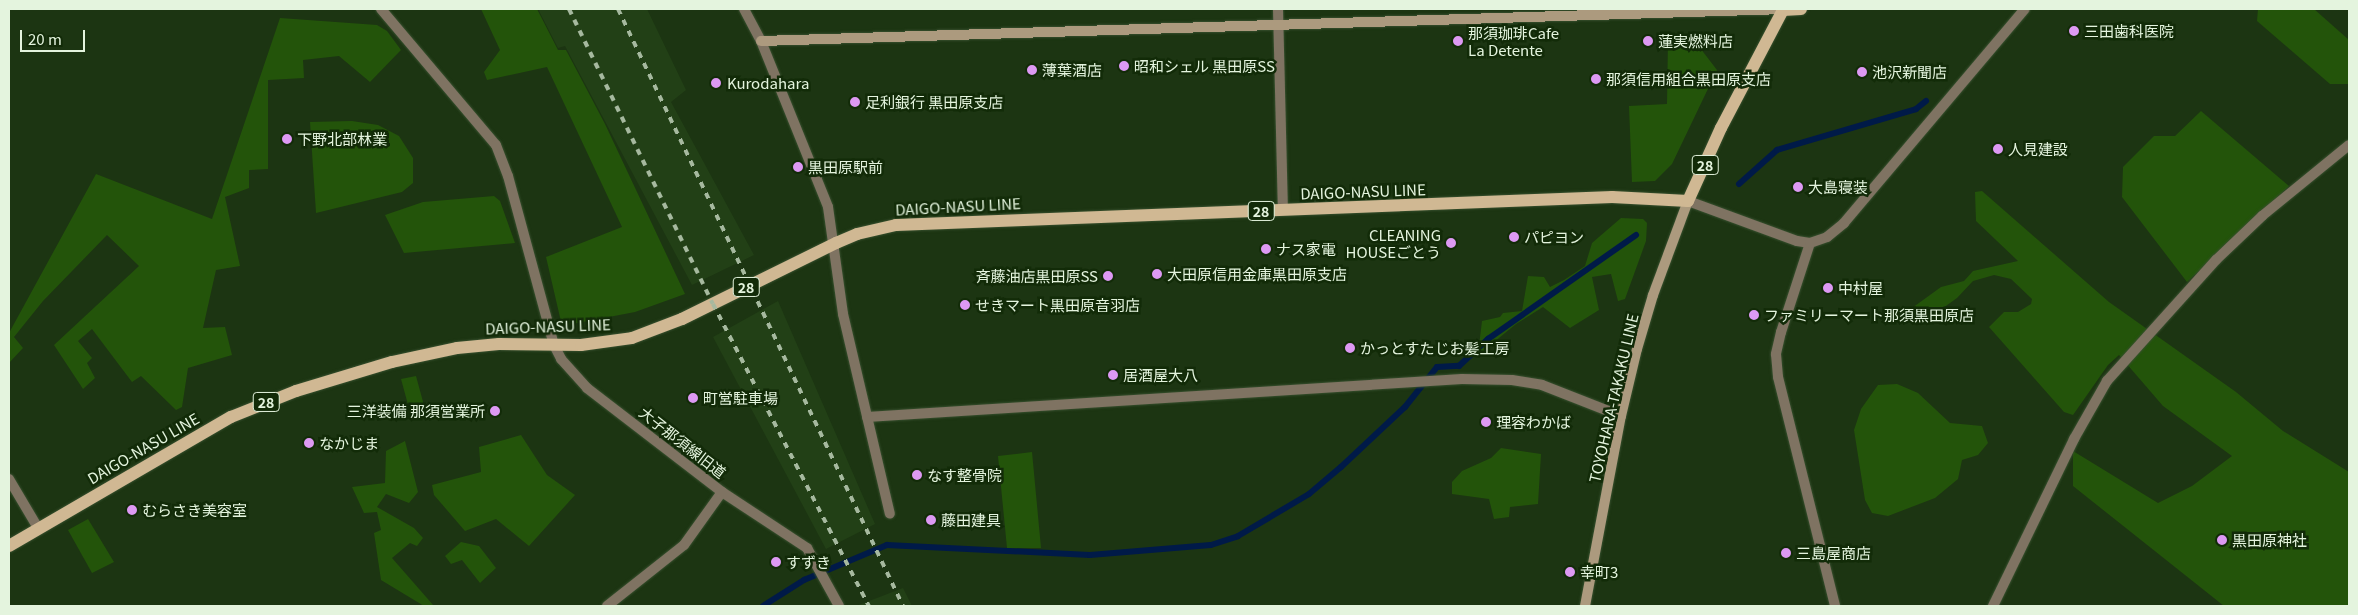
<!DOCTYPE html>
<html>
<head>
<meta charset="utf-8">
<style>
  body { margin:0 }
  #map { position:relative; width:2358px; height:615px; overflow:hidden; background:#1c3512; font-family:Georgia,"Noto Sans JP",serif }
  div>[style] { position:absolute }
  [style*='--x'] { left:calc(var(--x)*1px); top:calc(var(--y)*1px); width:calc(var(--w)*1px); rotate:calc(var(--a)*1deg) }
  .built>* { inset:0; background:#224016 }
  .green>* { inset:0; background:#23540a }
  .stream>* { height:6px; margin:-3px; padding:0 3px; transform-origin:3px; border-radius:3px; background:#001a48 }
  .roads { filter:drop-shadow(0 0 1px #38502f) drop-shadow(0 0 1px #38502f) }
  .minor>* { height:10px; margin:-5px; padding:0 5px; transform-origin:5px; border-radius:5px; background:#7f7362 }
  .tertiary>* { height:10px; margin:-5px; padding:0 5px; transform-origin:5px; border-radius:5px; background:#7f7362 }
  .secondary>* { height:10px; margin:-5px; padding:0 5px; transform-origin:5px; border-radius:5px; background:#ac9a7e }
  .primary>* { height:12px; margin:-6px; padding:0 6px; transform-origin:6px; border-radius:6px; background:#d0b893 }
  .rail>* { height:4px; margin-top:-2px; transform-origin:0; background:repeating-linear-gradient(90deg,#a6b99f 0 6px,transparent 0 12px) }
  .dots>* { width:14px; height:14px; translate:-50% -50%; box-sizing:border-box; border:2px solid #122b08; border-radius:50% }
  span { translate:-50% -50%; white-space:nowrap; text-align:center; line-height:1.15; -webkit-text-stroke:5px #122b08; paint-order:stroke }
  .shield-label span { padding:1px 4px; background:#122b08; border:1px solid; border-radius:4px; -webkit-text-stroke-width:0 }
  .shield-label { font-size:14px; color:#e4f4de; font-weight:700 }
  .poi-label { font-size:15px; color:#e4f4de }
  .left { translate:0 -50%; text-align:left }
  .right { translate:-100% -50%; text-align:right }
  .street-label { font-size:15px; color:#e4f4de }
  .frame { position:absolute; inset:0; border:10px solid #e4f4de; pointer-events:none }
  .scale { position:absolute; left:20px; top:30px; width:65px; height:22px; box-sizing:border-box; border:2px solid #e4f4de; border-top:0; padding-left:6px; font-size:15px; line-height:18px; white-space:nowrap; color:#e4f4de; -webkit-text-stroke:4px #122b08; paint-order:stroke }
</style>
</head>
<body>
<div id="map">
  <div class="built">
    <i style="clip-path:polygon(538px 9px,647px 9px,686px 90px,671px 102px,754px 255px,692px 285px,565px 46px,558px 48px)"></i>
    <i style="clip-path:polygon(778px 301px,875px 524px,826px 549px,713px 337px)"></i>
    <i style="clip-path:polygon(903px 588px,912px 606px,856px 606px)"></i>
  </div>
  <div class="green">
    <i style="clip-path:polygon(481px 9px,537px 9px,558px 50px,566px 50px,605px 124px,685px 294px,635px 312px,562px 326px,546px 257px,622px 227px,547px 67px,487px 80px,484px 72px,500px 50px)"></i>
    <i style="clip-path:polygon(2258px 9px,2314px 9px,2349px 40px,2349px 84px,2330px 84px,2257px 21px)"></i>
    <i style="clip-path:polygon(280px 18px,377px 25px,387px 31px,401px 50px,370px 82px,339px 56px,303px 60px,304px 78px,268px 80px,268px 169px,249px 170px,249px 188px,225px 197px,240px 266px,216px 270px,203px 328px,225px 327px,232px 355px,188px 368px,182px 407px,176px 410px,141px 376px,132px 382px,92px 329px,78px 341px,92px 358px,87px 363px,95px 378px,83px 389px,54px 345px,139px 266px,107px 235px,43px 301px,14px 337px,23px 348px,9px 363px,9px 333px,96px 174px,212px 219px)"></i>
    <i style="clip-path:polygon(1668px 39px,1694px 40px,1717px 70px,1672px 164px,1655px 181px,1632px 182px,1629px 106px,1667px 104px)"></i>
    <i style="clip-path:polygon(2201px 111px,2289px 186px,2187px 282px,2122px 197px,2123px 167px,2154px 136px,2175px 136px)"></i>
    <i style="clip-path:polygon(352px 121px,378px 125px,399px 136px,413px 158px,413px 183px,402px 192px,316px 213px,310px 122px)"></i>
    <i style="clip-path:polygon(1982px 191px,2109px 302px,2236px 392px,2283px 431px,2349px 472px,2349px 606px,2224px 606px,2073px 486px,2073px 451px,2158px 503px,2192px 486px,2232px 456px,2163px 406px,2119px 355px,2108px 365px,2073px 415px,2064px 412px,1989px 327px,2004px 312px,2018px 312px,2031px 304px,2032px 299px,2011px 279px,1994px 275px,1973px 281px,1957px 298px,1943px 308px,1918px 313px,1902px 323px,1894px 321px,1941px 287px,1964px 281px,1973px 271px,2018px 261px,1976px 221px,1975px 192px)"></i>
    <i style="clip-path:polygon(494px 196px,500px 201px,515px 243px,404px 253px,385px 215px,423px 202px)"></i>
    <i style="clip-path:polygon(1621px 218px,1643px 219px,1647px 223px,1646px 241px,1625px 299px,1618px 301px,1611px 274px,1592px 277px,1599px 310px,1570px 328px,1543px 307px,1516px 324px,1488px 347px,1486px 354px,1478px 354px,1482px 321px,1500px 317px,1503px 313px,1522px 311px,1528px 276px,1544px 277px,1550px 287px,1564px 280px,1585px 266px,1592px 243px)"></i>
    <i style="clip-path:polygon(416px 376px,425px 409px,410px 412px,401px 379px)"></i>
    <i style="clip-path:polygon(1897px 384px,1918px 393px,1950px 423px,1982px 426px,1988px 443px,1978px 455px,1962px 460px,1958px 479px,1935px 498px,1888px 516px,1872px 513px,1865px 500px,1854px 430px,1861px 409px,1878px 385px)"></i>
    <i style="clip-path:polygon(521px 435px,547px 475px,575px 495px,529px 546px,496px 519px,465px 531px,434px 495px,432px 485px,481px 472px,479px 447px)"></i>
    <i style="clip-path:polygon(405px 441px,418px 492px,409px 503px,386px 494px,377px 507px,414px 528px,423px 538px,417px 546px,410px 543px,392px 558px,434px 606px,424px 606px,381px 580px,374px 533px,381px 530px,377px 512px,364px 513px,352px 487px,385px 483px,386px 451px)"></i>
    <i style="clip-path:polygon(1501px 448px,1541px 454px,1538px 504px,1510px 507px,1509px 517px,1494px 519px,1489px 499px,1452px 494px,1452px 482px,1462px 471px,1491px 458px)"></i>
    <i style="clip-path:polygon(1032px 452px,1041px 548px,1007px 548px,998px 456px)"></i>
    <i style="clip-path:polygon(88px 519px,114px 562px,92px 573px,68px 530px)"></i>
    <i style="clip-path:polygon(461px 542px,479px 546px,496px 568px,480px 583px,462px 560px,451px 564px,445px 556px)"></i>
  </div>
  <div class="stream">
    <i style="--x:1739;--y:184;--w:51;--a:-41.8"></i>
    <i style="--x:1777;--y:150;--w:145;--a:-16.4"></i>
    <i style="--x:1916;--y:109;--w:13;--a:-39"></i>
    <i style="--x:763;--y:606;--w:49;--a:-32.4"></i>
    <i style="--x:804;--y:580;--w:90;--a:-22.9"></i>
    <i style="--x:887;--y:545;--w:203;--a:2.8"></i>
    <i style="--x:1090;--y:555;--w:121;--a:-4.7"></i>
    <i style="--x:1211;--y:545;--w:28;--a:-18"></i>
    <i style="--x:1238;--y:536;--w:82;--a:-30.6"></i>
    <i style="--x:1309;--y:494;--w:42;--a:-40.2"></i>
    <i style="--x:1341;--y:467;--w:88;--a:-43.2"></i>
    <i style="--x:1405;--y:407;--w:51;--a:-51.3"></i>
    <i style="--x:1437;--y:367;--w:22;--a:-3"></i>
    <i style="--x:1459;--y:366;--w:40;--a:-43"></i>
    <i style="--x:1488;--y:339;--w:181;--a:-35.1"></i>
  </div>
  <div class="roads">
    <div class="minor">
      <i style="--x:381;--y:9;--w:178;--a:49.8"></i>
      <i style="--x:496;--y:145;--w:33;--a:69"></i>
      <i style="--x:508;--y:176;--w:175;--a:74.8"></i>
      <i style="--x:1278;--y:9;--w:201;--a:88.6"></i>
      <i style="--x:1810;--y:243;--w:94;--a:108"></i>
      <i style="--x:1781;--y:332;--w:23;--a:103"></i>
      <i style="--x:1776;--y:354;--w:23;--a:85"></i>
      <i style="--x:1778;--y:377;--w:236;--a:76"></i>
      <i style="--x:867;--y:417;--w:596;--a:-3.65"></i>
      <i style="--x:1462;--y:379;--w:50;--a:1.1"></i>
      <i style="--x:1512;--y:380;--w:30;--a:9"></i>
      <i style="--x:1542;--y:385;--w:85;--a:21.4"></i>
      <i style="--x:9;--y:479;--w:57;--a:59.4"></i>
      <i style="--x:807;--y:548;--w:66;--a:61.1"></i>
      <i style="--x:607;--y:606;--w:98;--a:-38.4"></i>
      <i style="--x:684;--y:545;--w:65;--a:-54.4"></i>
      <i style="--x:1993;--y:606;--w:186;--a:-64.1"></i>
      <i style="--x:2074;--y:439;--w:67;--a:-60.4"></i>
      <i style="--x:2107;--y:381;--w:163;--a:-48"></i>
      <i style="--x:2216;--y:260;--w:64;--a:-43.7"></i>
      <i style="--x:2262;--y:216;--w:112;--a:-39.2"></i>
    </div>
    <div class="tertiary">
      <i style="--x:744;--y:9;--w:36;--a:62"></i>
      <i style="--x:761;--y:41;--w:179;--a:68"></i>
      <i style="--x:828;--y:207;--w:108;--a:82"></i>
      <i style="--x:843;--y:314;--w:205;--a:76.8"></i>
      <i style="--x:1688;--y:201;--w:116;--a:20.2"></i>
      <i style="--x:1797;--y:241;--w:13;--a:9"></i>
      <i style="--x:1810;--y:243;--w:18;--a:-19"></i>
      <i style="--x:1827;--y:237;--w:22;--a:-39"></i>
      <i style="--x:1844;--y:223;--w:280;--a:-49.8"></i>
      <i style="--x:554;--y:345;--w:16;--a:63"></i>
      <i style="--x:561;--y:359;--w:39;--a:48"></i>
      <i style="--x:587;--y:388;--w:170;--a:37.6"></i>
      <i style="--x:722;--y:492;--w:102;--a:33.4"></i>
    </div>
    <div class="secondary">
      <i style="--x:761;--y:41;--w:1024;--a:-1.79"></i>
      <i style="--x:1585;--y:606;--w:193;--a:-79.3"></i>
      <i style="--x:1621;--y:416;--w:69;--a:-76.6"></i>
      <i style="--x:1637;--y:349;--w:56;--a:-73.5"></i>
      <i style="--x:1653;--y:295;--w:100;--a:-69.6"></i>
    </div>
    <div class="primary">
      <i style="--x:9;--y:546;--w:257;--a:-30.2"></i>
      <i style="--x:231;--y:417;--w:70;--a:-21.8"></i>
      <i style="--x:296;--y:391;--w:100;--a:-16.8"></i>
      <i style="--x:392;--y:362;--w:66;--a:-12.2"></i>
      <i style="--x:457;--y:348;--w:42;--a:-5.4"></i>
      <i style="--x:499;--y:344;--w:82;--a:0.7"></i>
      <i style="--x:581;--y:345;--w:51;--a:-7.8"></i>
      <i style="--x:632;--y:338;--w:53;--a:-20.8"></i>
      <i style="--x:682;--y:319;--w:172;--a:-26.3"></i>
      <i style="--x:836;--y:243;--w:23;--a:-23"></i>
      <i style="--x:857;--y:234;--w:40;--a:-13"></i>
      <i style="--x:896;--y:225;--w:717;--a:-2.24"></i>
      <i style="--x:1612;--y:197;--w:76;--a:3"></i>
      <i style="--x:1688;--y:201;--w:80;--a:-65.7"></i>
      <i style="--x:1721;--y:128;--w:133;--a:-62.3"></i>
      <i style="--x:1783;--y:10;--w:18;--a:-3"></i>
    </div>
  </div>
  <div class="rail">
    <i style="--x:569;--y:9;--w:328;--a:64"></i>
    <i style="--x:713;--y:304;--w:340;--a:62.7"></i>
    <i style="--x:618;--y:9;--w:662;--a:64.48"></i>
  </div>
  <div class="dots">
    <i style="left:2074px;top:31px;background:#dd99f3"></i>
    <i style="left:1458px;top:41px;background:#dd99f3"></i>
    <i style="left:1648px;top:41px;background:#dd99f3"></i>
    <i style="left:1124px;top:66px;background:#dd99f3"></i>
    <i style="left:1032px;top:70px;background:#dd99f3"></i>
    <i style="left:1862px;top:72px;background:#dd99f3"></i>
    <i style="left:1596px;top:79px;background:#dd99f3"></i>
    <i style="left:716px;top:83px;background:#dd99f3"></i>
    <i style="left:855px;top:102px;background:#dd99f3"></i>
    <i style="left:287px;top:139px;background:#dd99f3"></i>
    <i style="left:1998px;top:149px;background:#dd99f3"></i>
    <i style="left:798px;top:167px;background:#dd99f3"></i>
    <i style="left:1798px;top:187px;background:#dd99f3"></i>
    <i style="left:1514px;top:237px;background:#dd99f3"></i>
    <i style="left:1451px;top:243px;background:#dd99f3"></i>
    <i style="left:1266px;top:249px;background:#dd99f3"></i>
    <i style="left:1157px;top:274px;background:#dd99f3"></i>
    <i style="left:1108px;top:276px;background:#dd99f3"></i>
    <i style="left:1828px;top:288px;background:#dd99f3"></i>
    <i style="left:965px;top:305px;background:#dd99f3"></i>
    <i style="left:1754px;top:315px;background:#dd99f3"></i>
    <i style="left:1350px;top:348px;background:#dd99f3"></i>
    <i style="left:1113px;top:375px;background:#dd99f3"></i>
    <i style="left:693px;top:398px;background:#dd99f3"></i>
    <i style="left:495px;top:411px;background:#dd99f3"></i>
    <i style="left:1486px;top:422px;background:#dd99f3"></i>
    <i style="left:309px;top:443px;background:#dd99f3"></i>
    <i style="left:917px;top:475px;background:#dd99f3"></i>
    <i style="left:132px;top:510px;background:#dd99f3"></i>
    <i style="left:931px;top:520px;background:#dd99f3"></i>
    <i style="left:2222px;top:540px;background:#dd99f3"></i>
    <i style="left:1786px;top:553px;background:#dd99f3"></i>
    <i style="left:776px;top:562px;background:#dd99f3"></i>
    <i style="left:1570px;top:572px;background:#dd99f3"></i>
  </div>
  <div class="shield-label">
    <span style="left:1705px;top:165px">28</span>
    <span style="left:1261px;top:211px">28</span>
    <span style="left:746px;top:287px">28</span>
    <span style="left:266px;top:402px">28</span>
  </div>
  <div class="poi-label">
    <span class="left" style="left:2084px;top:31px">三田歯科医院</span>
    <span class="left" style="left:1468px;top:41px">那須珈琲Cafe<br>La Detente</span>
    <span class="left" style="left:1658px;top:41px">蓮実燃料店</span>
    <span class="left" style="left:1134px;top:66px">昭和シェル 黒田原SS</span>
    <span class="left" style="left:1042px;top:70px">薄葉酒店</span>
    <span class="left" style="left:1872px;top:72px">池沢新聞店</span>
    <span class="left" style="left:1606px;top:79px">那須信用組合黒田原支店</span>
    <span class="left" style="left:727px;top:83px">Kurodahara</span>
    <span class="left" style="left:865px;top:102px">足利銀行 黒田原支店</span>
    <span class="left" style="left:297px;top:139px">下野北部林業</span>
    <span class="left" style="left:2008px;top:149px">人見建設</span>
    <span class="left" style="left:808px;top:167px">黒田原駅前</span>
    <span class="left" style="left:1808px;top:187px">大島寝装</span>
    <span class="right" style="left:1441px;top:243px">CLEANING<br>HOUSEごとう</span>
    <span class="left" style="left:1524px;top:237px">パピヨン</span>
    <span class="left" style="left:1276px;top:249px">ナス家電</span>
    <span class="left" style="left:1167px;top:274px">大田原信用金庫黒田原支店</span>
    <span class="right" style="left:1098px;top:276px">斉藤油店黒田原SS</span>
    <span class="left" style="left:1838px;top:288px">中村屋</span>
    <span class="left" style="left:975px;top:305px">せきマート黒田原音羽店</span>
    <span class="left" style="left:1764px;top:315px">ファミリーマート那須黒田原店</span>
    <span class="left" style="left:1360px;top:348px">かっとすたじお髪工房</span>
    <span class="left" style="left:1123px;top:375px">居酒屋大八</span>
    <span class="left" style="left:703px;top:398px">町営駐車場</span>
    <span class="right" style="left:485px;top:411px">三洋装備 那須営業所</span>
    <span class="left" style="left:1496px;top:422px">理容わかば</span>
    <span class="left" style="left:319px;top:443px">なかじま</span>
    <span class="left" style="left:927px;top:475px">なす整骨院</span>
    <span class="left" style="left:142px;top:510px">むらさき美容室</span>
    <span class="left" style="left:941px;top:520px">藤田建具</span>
    <span class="left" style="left:2232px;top:540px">黒田原神社</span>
    <span class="left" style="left:1796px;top:553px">三島屋商店</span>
    <span class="left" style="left:786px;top:562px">すずき</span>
    <span class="left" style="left:1580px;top:572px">幸町3</span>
  </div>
  <div class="street-label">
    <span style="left:1363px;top:191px;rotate:-2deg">DAIGO-NASU LINE</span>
    <span style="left:958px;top:206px;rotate:-3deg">DAIGO-NASU LINE</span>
    <span style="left:548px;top:326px;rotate:-2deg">DAIGO-NASU LINE</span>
    <span style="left:1613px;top:398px;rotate:-77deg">TOYOHARA-TAKAKU LINE</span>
    <span style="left:683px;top:442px;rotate:38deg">大子那須線旧道</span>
    <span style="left:143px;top:448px;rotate:-30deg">DAIGO-NASU LINE</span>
  </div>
  <div class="frame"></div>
  <div class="scale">20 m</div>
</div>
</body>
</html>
